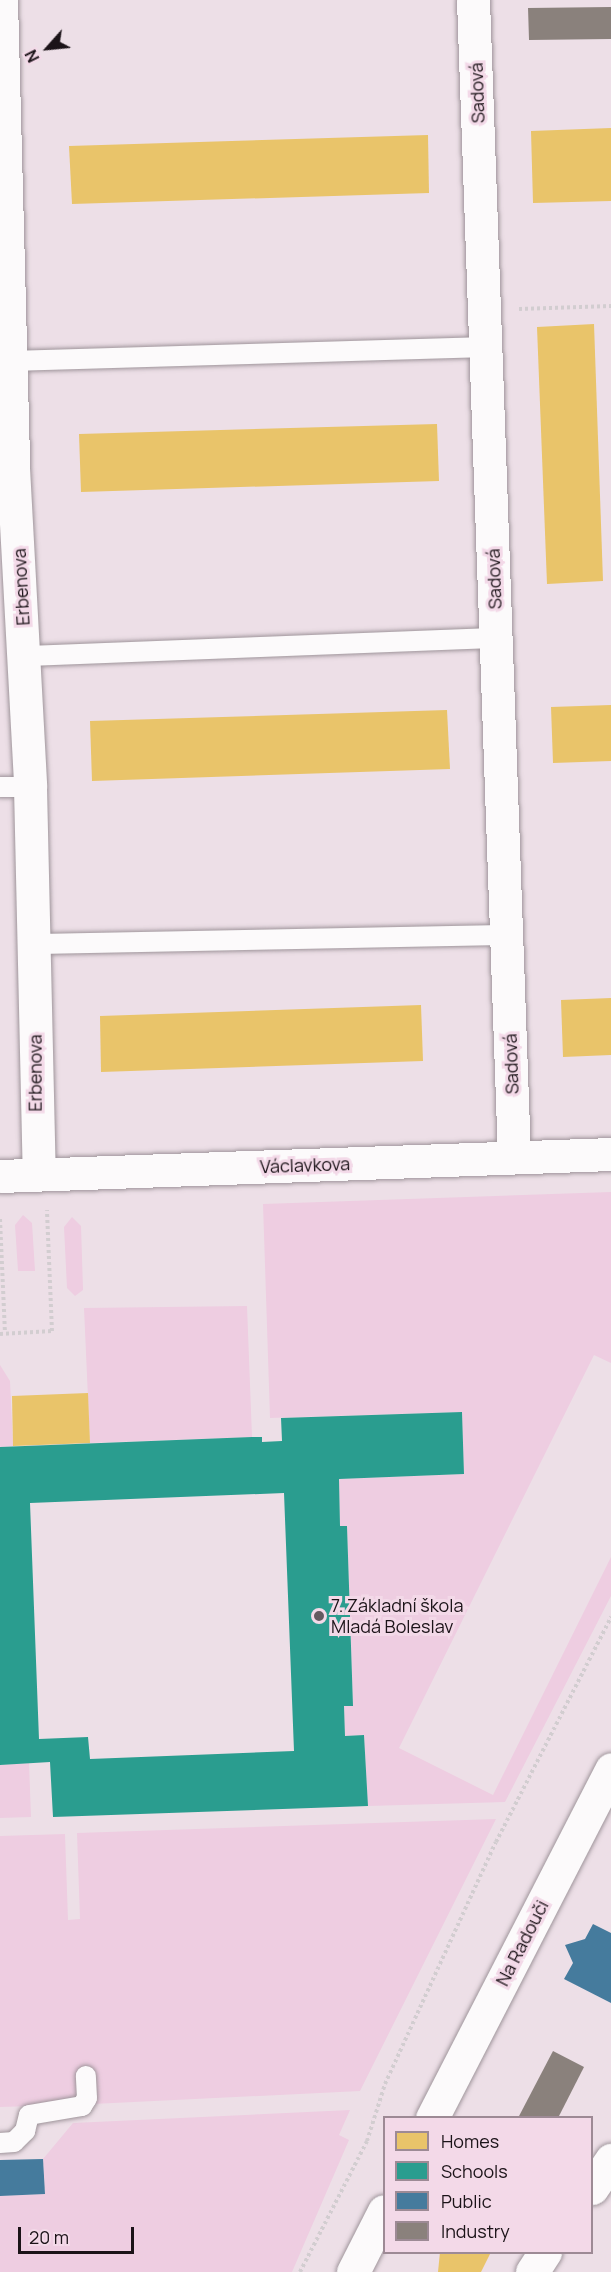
<!DOCTYPE html>
<html>
<head>
<meta charset="utf-8">
<style>
  body { margin:0 }
  #map { position:relative; width:611px; height:2272px; overflow:hidden; background:#eddfe7; font-family:Manrope,sans-serif }
  div>[style] { position:absolute }
  [style*='--x'] { left:calc(var(--x)*1px); top:calc(var(--y)*1px); width:calc(var(--w)*1px); rotate:calc(var(--a)*1deg) }
  .green>* { inset:0; background:#eecde1 }
  .homes>* { inset:0; background:#e9c46a }
  .schools>* { inset:0; background:#2a9d8f }
  .public>* { inset:0; background:#457b9d }
  .industry>* { inset:0; background:#8a817c }
  .path>* { height:4px; margin-top:-2px; transform-origin:0; background:repeating-linear-gradient(90deg,#d2cdd0 0 3px,transparent 0 6px) }
  .roads { filter:drop-shadow(0 0 2px #9f959b) drop-shadow(0 0 2px #9f959b) }
  .service>* { height:20px; margin:-10px; padding:0 10px; transform-origin:10px; border-radius:10px; background:#fcfafb }
  .minor>* { height:33px; margin:-16.5px; padding:0 16.5px; transform-origin:16.5px; border-radius:16.5px; background:#fcfafb }
  .dots>* { width:16px; height:16px; translate:-50% -50%; box-sizing:border-box; border:3px solid #f3d9e8; border-radius:50% }
  span { translate:-50% -50%; white-space:nowrap; text-align:center; line-height:1.15; -webkit-text-stroke:6px #f3d9e8; paint-order:stroke }
  .street-label { font-size:18px; color:#1b1318 }
  .poi-label { font-size:18px; color:#1b1318 }
  .left { translate:0 -50%; text-align:left }
  .legend { position:absolute; left:383px; top:2116px; width:210px; height:138px; box-sizing:border-box; background:#f3d9e8; border:2px solid #9d8a95; margin:0; padding:8px 10px; list-style:none; font-size:18px; color:#1b1318 }
  .legend li { display:flex; align-items:center; gap:12px; height:30px }
  .legend b { width:30px; border:2px solid #9d8a95 }
  .north { position:absolute; left:18px; top:18px; width:60px; height:60px; -webkit-text-stroke:4px #f3d9e8; paint-order:stroke; rotate:243deg; font-size:16px; font-weight:700; line-height:24px; text-align:center; color:#1b1318 }
  .north::after { content:''; display:block; margin:auto; width:21px; height:27px; background:#1b1318; clip-path:polygon(50% 0,100% 100%,50% 72%,0 100%) }
  .scale { position:absolute; left:18px; top:2227px; width:116px; height:27px; box-sizing:border-box; border:3px solid #1b1318; border-top:0; padding-left:8px; font-size:18px; line-height:21px; white-space:nowrap; color:#1b1318; -webkit-text-stroke:4px #f3d9e8; paint-order:stroke }
</style>
</head>
<body>
<div id="map">
  <div class="green">
    <i style="clip-path:polygon(611px 1192px,611px 1363px,594px 1355px,399px 1748px,493px 1795px,611px 1557px,611px 1596px,505px 1802px,368px 1806px,364px 1735px,345px 1736px,344px 1706px,353px 1705px,347px 1526px,340px 1526px,339px 1479px,464px 1474px,462px 1412px,270px 1418px,263px 1204px)"></i>
    <i style="clip-path:polygon(23px 1215px,32px 1223px,35px 1271px,18px 1271px,15px 1225px)"></i>
    <i style="clip-path:polygon(72px 1217px,81px 1226px,83px 1290px,75px 1296px,67px 1288px,64px 1227px)"></i>
    <i style="clip-path:polygon(247px 1306px,252px 1437px,90px 1443px,84px 1308px)"></i>
    <i style="clip-path:polygon(0 1365px,10px 1381px,13px 1446px,0 1447px)"></i>
    <i style="clip-path:polygon(29px 1763px,31px 1817px,0 1818px,0 1765px)"></i>
    <i style="clip-path:polygon(496px 1819px,360px 2091px,93px 2104px,78px 2097px,63px 2105px,0 2107px,0 1836px,65px 1834px,68px 1920px,80px 1919px,77px 1833px)"></i>
    <i style="clip-path:polygon(350px 2110px,339px 2135px,349px 2140px,292px 2272px,0 2272px,0 2196px,45px 2194px,43px 2159px,73px 2123px)"></i>
  </div>
  <div class="homes">
    <i style="clip-path:polygon(611px 128px,611px 201px,533px 203px,531px 131px)"></i>
    <i style="clip-path:polygon(428px 135px,429px 193px,72px 204px,69px 146px)"></i>
    <i style="clip-path:polygon(594px 324px,603px 581px,547px 584px,537px 327px)"></i>
    <i style="clip-path:polygon(437px 424px,439px 481px,81px 492px,79px 434px)"></i>
    <i style="clip-path:polygon(611px 705px,611px 761px,553px 763px,551px 707px)"></i>
    <i style="clip-path:polygon(447px 710px,450px 769px,92px 781px,90px 721px)"></i>
    <i style="clip-path:polygon(611px 998px,611px 1055px,563px 1057px,561px 1000px)"></i>
    <i style="clip-path:polygon(421px 1005px,423px 1061px,101px 1072px,100px 1016px)"></i>
    <i style="clip-path:polygon(88px 1393px,90px 1443px,13px 1446px,12px 1396px)"></i>
    <i style="clip-path:polygon(440px 2252px,491px 2252px,481px 2272px,438px 2272px)"></i>
  </div>
  <div class="schools">
    <i style="clip-path:polygon(evenodd,462px 1412px,464px 1474px,339px 1479px,340px 1526px,347px 1526px,353px 1706px,344px 1706px,345px 1736px,364px 1735px,368px 1806px,53px 1817px,50px 1762px,0 1765px,0 1447px,252px 1437px,262px 1437px,262px 1442px,282px 1441px,281px 1418px,462px 1412px,284px 1493px,294px 1751px,90px 1759px,88px 1737px,39px 1739px,30px 1503px,284px 1493px)"></i>
  </div>
  <div class="public">
    <i style="clip-path:polygon(593px 1924px,611px 1933px,611px 2003px,564px 1979px,573px 1963px,565px 1945px,585px 1939px)"></i>
    <i style="clip-path:polygon(43px 2159px,45px 2194px,0 2196px,0 2160px)"></i>
  </div>
  <div class="industry">
    <i style="clip-path:polygon(611px 7px,611px 39px,529px 40px,528px 8px)"></i>
    <i style="clip-path:polygon(553px 2051px,584px 2067px,558px 2118px,518px 2118px)"></i>
  </div>
  <div class="path">
    <i style="--x:519;--y:309;--w:92;--a:-1.9"></i>
    <i style="--x:0;--y:1219;--w:114;--a:87.5"></i>
    <i style="--x:0;--y:1334;--w:52;--a:-3.3"></i>
    <i style="--x:52;--y:1331;--w:121;--a:-92.4"></i>
    <i style="--x:300;--y:2272;--w:147;--a:-62.9"></i>
    <i style="--x:367;--y:2141;--w:60;--a:-72.5"></i>
    <i style="--x:385;--y:2084;--w:266;--a:-65.4"></i>
    <i style="--x:496;--y:1842;--w:253;--a:-62.9"></i>
  </div>
  <div class="roads">
    <div class="service">
      <i style="--x:12;--y:361;--w:474;--a:-1.7"></i>
      <i style="--x:25;--y:656;--w:471;--a:-2.2"></i>
      <i style="--x:0;--y:787;--w:30;--a:0"></i>
      <i style="--x:35;--y:944;--w:471;--a:-1.1"></i>
      <i style="--x:0;--y:2143;--w:14;--a:-4"></i>
      <i style="--x:14;--y:2142;--w:16;--a:-45"></i>
      <i style="--x:25;--y:2131;--w:16;--a:-76"></i>
      <i style="--x:29;--y:2115;--w:54;--a:-9.6"></i>
      <i style="--x:82;--y:2106;--w:9;--a:-58"></i>
      <i style="--x:87;--y:2098;--w:22;--a:-93"></i>
    </div>
    <div class="minor">
      <i style="--x:1;--y:0;--w:468;--a:88.5"></i>
      <i style="--x:13;--y:468;--w:319;--a:86.9"></i>
      <i style="--x:30;--y:787;--w:387;--a:88.7"></i>
      <i style="--x:473;--y:0;--w:1158;--a:87.97"></i>
      <i style="--x:0;--y:1176;--w:611;--a:-2.06"></i>
      <i style="--x:432;--y:2118;--w:392;--a:-62.8"></i>
      <i style="--x:592;--y:2188;--w:34;--a:-56"></i>
      <i style="--x:353;--y:2272;--w:68;--a:-63.1"></i>
      <i style="--x:532;--y:2272;--w:24;--a:-57"></i>
    </div>
  </div>
  <div class="dots">
    <i style="left:319px;top:1616px;background:#645a60"></i>
  </div>
  <div class="street-label">
    <span style="left:477px;top:93px;rotate:-92deg">Sadová</span>
    <span style="left:494px;top:579px;rotate:-92deg">Sadová</span>
    <span style="left:21px;top:587px;rotate:-93deg">Erbenova</span>
    <span style="left:511px;top:1064px;rotate:-92deg">Sadová</span>
    <span style="left:35px;top:1073px;rotate:-90deg">Erbenova</span>
    <span style="left:305px;top:1165px;rotate:-2deg">Václavkova</span>
    <span style="left:522px;top:1943px;rotate:-63deg">Na Radouči</span>
  </div>
  <div class="poi-label">
    <span class="left" style="left:331px;top:1616px">7. Základní škola<br>Mladá Boleslav</span>
  </div>
  <ul class="legend">
  <li><b style="height:16px;background:#e9c46a"></b>Homes</li>
  <li><b style="height:16px;background:#2a9d8f"></b>Schools</li>
  <li><b style="height:16px;background:#457b9d"></b>Public</li>
  <li><b style="height:16px;background:#8a817c"></b>Industry</li>
  </ul>
  <div class="north">N</div>
  <div class="scale">20 m</div>
</div>
</body>
</html>
